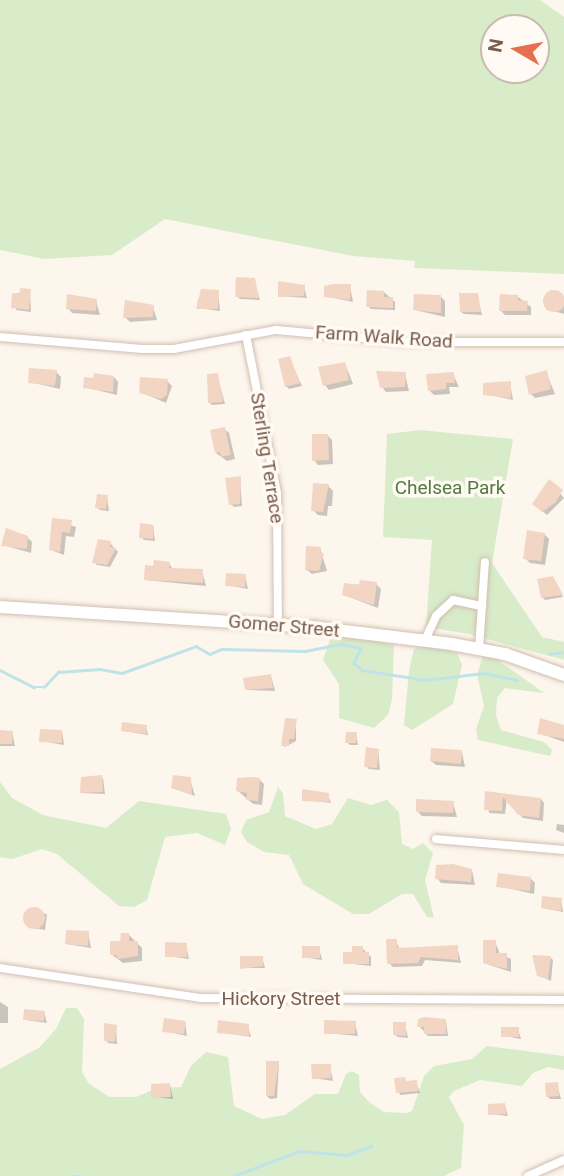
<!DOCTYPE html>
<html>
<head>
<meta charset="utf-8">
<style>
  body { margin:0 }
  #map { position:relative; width:564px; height:1176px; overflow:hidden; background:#fdf6ec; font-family:Roboto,sans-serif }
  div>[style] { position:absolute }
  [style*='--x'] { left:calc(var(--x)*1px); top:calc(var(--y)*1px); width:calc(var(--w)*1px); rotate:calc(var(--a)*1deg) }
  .green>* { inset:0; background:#d8ecc9 }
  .shadow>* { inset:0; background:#0003 }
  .stream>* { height:2.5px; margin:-1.25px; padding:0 1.25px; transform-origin:1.25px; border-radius:1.25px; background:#bfe3e8 }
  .building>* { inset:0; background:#f3d5c3 }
  .round { border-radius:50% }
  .roads { filter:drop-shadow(0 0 2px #d1beb0) drop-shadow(0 0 2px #d1beb0) }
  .street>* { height:8px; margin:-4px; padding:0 4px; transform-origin:4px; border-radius:4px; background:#fff }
  .secondary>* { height:12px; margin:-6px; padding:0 6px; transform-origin:6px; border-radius:6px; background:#fff }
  span { translate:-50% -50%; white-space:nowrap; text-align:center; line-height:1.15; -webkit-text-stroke:7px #fffaf3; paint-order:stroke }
  .street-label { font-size:19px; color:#7a5c4d }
  .park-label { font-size:19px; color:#537a41 }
  .north { position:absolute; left:480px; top:14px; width:70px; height:70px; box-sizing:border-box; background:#fffaf3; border:2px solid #cabbb1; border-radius:50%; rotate:280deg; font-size:19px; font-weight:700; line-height:28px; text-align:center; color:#7a5c4d }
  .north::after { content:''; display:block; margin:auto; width:24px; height:32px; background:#e76f51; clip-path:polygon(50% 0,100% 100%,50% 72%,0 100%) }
</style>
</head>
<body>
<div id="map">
  <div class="green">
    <i style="clip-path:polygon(evenodd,0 0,540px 0,564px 17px,564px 274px,414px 268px,415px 261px,353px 256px,165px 219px,112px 255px,44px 259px,0 250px,0 0,494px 28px,536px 28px,536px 70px,494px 70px,494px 28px)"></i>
    <i style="clip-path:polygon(420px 430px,513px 439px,492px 563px,542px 637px,564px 642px,564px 660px,469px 634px,426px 627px,432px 540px,383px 537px,387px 434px)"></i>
    <i style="clip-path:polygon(349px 635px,394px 645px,392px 699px,388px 715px,374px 728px,339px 718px,339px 684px,323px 660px,330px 640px)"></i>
    <i style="clip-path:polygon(426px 645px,457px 653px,462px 665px,453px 704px,412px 730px,404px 725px,409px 671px,414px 649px)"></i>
    <i style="clip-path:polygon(483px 655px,495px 658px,544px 693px,505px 688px,497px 698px,496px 715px,501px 730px,544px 742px,552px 750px,550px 756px,478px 740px,476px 729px,484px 706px,477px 675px)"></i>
    <i style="clip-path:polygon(0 782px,12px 798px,43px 815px,106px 828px,139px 801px,226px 814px,231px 829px,225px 845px,197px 833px,165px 837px,147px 900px,134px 907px,119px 906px,57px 854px,42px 849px,12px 859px,0 857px)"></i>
    <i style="clip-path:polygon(278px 787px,283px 793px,285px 816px,316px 829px,332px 824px,348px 798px,371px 805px,387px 800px,399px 812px,402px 844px,413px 849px,423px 843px,433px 853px,425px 880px,434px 918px,427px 917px,413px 894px,402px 894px,369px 914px,353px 914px,303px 884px,289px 855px,264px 852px,247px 842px,241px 832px,246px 820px,269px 812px)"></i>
    <i style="clip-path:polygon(66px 1008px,77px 1008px,84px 1019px,82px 1072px,89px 1084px,110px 1097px,136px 1097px,157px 1088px,181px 1087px,191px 1066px,206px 1052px,228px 1057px,234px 1106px,262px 1119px,285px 1115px,315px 1094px,338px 1094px,346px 1074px,352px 1071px,359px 1075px,360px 1092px,370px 1103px,384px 1112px,406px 1113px,412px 1111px,424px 1076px,434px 1066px,472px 1059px,487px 1046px,564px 1056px,564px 1070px,548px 1067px,533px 1073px,522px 1086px,480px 1080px,454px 1091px,449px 1097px,464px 1125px,461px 1168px,444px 1176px,0 1176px,0 1069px,40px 1047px,56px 1029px)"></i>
  </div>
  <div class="shadow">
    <i style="clip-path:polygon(254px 280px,260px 300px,240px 299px,237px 296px)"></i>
    <i style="clip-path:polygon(350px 286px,353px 302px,325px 296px)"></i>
    <i style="clip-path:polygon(304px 287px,307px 298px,279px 296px)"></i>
    <i style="clip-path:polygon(30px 291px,31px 312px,16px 310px,14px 294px)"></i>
    <i style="clip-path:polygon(557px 291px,564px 299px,564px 314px,546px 309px,547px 293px)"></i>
    <i style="clip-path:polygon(218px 292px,220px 311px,197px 308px,198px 299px)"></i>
    <i style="clip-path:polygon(384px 292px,395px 302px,395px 310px,371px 309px,368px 306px)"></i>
    <i style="clip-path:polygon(477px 294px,482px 315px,464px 314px,461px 312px)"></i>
    <i style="clip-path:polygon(517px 296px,531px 307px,531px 315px,505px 315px,501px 311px)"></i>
    <i style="clip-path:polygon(441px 297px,445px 301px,445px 317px,415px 310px)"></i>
    <i style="clip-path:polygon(96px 301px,100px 315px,72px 313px,68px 308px)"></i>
    <i style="clip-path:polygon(153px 307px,157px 320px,130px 322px,125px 317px)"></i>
    <i style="clip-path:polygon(289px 358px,302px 386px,289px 389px,286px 386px)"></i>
    <i style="clip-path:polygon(345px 364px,353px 384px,329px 390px,325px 385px)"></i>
    <i style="clip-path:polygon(56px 372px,61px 377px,60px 389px,30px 382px)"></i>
    <i style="clip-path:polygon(546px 372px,555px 394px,535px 398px,531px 394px)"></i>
    <i style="clip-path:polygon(405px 374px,409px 391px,386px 392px,382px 387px)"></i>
    <i style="clip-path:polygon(453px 374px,459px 387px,449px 387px,450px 394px,434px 395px,429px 390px)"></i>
    <i style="clip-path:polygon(217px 375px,225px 404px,212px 405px,209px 402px)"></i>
    <i style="clip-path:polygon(114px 377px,118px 382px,117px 395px,84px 387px)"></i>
    <i style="clip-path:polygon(167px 381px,172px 386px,166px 403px,141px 392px)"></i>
    <i style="clip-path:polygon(510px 383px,513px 400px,485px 394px)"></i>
    <i style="clip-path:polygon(224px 429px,229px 433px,235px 459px,227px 461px,216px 453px)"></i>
    <i style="clip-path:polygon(327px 435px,332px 440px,333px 464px,318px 465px,314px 460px)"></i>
    <i style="clip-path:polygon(240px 478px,242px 506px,234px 507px,231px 504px)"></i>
    <i style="clip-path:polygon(549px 481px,564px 498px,547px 515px,539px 508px)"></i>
    <i style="clip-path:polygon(328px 486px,333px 491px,332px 506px,328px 506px,327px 516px,318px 515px,313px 510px)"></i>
    <i style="clip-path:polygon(107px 497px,109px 511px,100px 510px,97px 507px)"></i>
    <i style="clip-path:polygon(53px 520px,76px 527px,74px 537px,66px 536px,64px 555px,51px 550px)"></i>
    <i style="clip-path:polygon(153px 526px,155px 541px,144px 540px,141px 537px)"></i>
    <i style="clip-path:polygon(544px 534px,549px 539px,545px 565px,530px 563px,525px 558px)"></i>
    <i style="clip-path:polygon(27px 537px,32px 542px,31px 553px,3px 545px)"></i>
    <i style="clip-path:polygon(110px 543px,118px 552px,110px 567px,97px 565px,94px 562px)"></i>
    <i style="clip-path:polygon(320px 548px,327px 571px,312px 574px,307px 570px)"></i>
    <i style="clip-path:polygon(169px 563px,173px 570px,202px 571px,206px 586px,145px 580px)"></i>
    <i style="clip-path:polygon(245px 575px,248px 589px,227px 585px)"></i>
    <i style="clip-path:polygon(553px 578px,563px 597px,545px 600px,542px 597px)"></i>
    <i style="clip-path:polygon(376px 584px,381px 589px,378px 608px,344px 595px,345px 585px)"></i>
    <i style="clip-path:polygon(271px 676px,275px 691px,247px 690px)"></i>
    <i style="clip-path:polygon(296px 721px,296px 741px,285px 747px,283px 745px)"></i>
    <i style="clip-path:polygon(146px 726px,148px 735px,123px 731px)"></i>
    <i style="clip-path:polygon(564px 727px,564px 742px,539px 733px)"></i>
    <i style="clip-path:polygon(62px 731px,64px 745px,41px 741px)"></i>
    <i style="clip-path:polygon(0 732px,12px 732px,15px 746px,0 746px)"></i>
    <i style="clip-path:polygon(356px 734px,358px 745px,350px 745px,347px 742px)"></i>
    <i style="clip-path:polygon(378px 750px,380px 770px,369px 769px,366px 766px)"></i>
    <i style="clip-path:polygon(462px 752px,465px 767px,436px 765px,431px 761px)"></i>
    <i style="clip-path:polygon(103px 778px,105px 794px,81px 793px,82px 779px)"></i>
    <i style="clip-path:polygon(190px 779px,195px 796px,173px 788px)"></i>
    <i style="clip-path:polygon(260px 780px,264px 784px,262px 805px,253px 804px,238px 791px)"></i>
    <i style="clip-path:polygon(487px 793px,541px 799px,544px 803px,543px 821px,523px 818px,507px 798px,505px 814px,489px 813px)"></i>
    <i style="clip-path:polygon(328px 795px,331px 803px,304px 800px)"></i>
    <i style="clip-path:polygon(453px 803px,457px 817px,422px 816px,418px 812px)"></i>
    <i style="clip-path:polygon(557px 824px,564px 825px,564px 833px,556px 830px)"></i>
    <i style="clip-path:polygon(472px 870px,475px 885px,441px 883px,437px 878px)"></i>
    <i style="clip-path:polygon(530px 878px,535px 883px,534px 894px,498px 886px)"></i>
    <i style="clip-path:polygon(561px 900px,563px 912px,543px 908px)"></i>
    <i style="clip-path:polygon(26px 911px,47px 914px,45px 930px,28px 927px)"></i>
    <i style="clip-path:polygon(88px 933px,91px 948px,67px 944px)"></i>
    <i style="clip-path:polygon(128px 934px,142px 948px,142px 961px,123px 963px,111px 954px)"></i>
    <i style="clip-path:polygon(396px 941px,400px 950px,457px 947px,461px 963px,425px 960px,422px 966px,393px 967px,389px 963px)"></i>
    <i style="clip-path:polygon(495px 942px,500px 954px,511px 959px,511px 972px,484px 963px)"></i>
    <i style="clip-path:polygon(186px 945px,189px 959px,167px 956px)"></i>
    <i style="clip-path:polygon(319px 948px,322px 960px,303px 957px)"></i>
    <i style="clip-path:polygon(362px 948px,371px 957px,371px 966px,344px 963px)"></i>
    <i style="clip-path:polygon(262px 957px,265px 968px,242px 968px)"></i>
    <i style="clip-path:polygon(550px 957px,553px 960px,551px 981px,538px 975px)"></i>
    <i style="clip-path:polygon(0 1002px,8px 1007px,8px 1023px,0 1023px)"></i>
    <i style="clip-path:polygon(44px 1012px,47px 1023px,25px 1020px)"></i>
    <i style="clip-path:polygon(446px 1021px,448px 1036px,428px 1036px,419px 1026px)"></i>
    <i style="clip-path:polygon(185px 1022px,187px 1036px,164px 1031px)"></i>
    <i style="clip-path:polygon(355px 1023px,358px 1036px,326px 1033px)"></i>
    <i style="clip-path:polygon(405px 1024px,408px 1038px,398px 1037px,395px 1035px)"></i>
    <i style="clip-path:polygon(116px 1026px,117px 1044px,108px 1043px,106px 1040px)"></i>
    <i style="clip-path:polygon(248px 1026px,251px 1037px,219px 1032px)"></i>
    <i style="clip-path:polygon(518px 1029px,521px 1039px,503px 1036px)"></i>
    <i style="clip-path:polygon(279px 1062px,277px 1098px,270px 1099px,267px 1096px)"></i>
    <i style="clip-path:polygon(330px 1066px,333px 1081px,313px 1078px)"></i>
    <i style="clip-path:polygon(396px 1080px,416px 1082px,420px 1093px,400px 1095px)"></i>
    <i style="clip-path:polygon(557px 1084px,561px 1099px,550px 1099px,548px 1097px)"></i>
    <i style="clip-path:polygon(170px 1085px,173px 1099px,153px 1097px)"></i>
    <i style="clip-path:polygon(505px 1105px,508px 1116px,490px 1114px)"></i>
  </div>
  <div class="stream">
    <i style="--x:549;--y:654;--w:15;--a:-8"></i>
    <i style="--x:0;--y:670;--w:38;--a:27"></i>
    <i style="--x:34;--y:687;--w:10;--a:0"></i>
    <i style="--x:44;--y:687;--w:21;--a:-47"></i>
    <i style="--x:58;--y:672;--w:42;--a:-4.1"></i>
    <i style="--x:100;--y:669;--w:22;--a:10"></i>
    <i style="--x:122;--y:673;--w:79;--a:-20"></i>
    <i style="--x:196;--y:646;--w:16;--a:30"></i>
    <i style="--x:210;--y:654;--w:13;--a:-23"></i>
    <i style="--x:222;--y:649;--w:83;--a:1.4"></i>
    <i style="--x:305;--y:651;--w:37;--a:-11"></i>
    <i style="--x:341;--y:644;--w:20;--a:11"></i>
    <i style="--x:361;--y:648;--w:17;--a:115"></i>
    <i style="--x:354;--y:663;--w:11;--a:41"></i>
    <i style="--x:362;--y:670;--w:64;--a:9"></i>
    <i style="--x:425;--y:680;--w:59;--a:-6.8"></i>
    <i style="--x:484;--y:673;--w:33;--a:12"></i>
    <i style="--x:74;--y:1176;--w:6;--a:0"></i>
    <i style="--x:234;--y:1176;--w:70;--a:-21"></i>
    <i style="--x:299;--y:1151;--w:48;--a:4.8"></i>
    <i style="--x:347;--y:1155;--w:26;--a:-21"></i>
  </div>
  <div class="building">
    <i style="clip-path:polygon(236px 277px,255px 278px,259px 298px,235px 297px)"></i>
    <i style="clip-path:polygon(278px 281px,305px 285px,304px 296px,278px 297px)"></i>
    <i style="clip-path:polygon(334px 284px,351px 284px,350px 300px,324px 297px,324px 286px)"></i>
    <i style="clip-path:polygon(20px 288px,31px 289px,29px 310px,11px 308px,12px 293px,20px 294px)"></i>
    <i style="clip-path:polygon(201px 289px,219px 290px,218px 309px,196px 309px)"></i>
    <i style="clip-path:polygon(367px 290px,384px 291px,384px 297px,393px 297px,393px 308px,366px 307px)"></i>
    <i class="round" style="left:543px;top:290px;width:22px;height:22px"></i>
    <i style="clip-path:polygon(459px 293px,478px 293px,481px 312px,460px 312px)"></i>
    <i style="clip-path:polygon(67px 294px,97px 299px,96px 311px,66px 309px)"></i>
    <i style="clip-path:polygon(414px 294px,441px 295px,441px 313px,413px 310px)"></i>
    <i style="clip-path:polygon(500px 294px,518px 295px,518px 300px,528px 301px,527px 311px,499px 311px)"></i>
    <i style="clip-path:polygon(125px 300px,154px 305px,153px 317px,123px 318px)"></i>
    <i style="clip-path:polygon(290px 356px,300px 383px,285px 387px,278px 359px)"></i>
    <i style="clip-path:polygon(345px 362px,349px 380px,323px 386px,318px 367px)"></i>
    <i style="clip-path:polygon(29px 368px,57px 370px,55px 386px,28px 383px)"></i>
    <i style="clip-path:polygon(547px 370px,551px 389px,529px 395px,525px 376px)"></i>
    <i style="clip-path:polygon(376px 371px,406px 372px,405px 387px,380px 388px)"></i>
    <i style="clip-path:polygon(454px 372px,455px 383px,446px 383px,446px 389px,428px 391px,426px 374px)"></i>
    <i style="clip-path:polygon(94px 373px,114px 376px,113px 392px,83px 388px,84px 377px,93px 378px)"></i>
    <i style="clip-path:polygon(218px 373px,223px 402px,208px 403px,207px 374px)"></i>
    <i style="clip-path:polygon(140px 377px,168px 379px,167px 395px,161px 399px,139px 393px)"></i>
    <i style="clip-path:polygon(511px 381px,511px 398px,483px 395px,483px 383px)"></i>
    <i style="clip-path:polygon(225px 427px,231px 455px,221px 457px,220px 452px,215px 453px,210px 430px)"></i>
    <i style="clip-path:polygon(312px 434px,328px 434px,329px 460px,312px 461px)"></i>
    <i style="clip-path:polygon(241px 476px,240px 504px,229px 505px,225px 478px)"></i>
    <i style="clip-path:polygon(549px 479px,563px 490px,556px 502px,542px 512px,532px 504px)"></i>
    <i style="clip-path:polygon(313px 483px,329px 484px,323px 512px,311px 511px)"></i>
    <i style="clip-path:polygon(97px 494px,108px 495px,106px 509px,95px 508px)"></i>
    <i style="clip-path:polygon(52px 518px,72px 520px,70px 533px,62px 532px,60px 552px,49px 550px)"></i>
    <i style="clip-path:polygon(140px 523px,154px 525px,153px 539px,139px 538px)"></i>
    <i style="clip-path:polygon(6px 528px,28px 536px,27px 549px,1px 546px)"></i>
    <i style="clip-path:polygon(527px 530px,545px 533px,541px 561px,523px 559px)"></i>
    <i style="clip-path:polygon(98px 539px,111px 541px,110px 547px,116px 548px,107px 565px,92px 563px)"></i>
    <i style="clip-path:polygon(306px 546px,321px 547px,320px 553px,324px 553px,319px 571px,305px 570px)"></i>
    <i style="clip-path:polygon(154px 560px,170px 562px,169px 568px,203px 569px,203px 583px,144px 580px,145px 565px,153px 566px)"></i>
    <i style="clip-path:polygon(226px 573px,246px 574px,245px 587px,225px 586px)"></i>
    <i style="clip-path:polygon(553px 576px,563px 595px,541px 598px,537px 579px)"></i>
    <i style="clip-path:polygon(360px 580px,377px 582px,374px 605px,342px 595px,344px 583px,359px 585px)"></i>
    <i style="clip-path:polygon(271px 674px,273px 688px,245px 690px,243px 678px)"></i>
    <i style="clip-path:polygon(285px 718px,297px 719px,294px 739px,289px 739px,289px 746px,281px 746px)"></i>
    <i style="clip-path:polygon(540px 718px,564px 725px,564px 739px,537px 734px)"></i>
    <i style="clip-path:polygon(122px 722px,147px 725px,146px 734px,121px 731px)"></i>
    <i style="clip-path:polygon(40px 729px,62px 730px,62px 743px,39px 742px)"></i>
    <i style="clip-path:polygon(0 730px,13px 731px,12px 744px,0 744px)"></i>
    <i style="clip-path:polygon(346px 732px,357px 732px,356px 743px,345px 743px)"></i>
    <i style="clip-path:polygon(366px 747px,379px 749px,377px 768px,364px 767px)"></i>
    <i style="clip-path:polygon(431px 748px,462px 750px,461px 764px,430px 761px)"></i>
    <i style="clip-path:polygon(102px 775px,103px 792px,80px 793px,81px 777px)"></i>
    <i style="clip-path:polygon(173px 775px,191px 777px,192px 795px,171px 788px)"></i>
    <i style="clip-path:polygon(251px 777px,260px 778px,258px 801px,246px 800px,247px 793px,236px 791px,237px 778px)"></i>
    <i style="clip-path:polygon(302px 789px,329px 793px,329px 802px,302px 801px)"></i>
    <i style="clip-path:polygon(485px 791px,541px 798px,539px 818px,518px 815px,503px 797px,502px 811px,484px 810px)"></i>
    <i style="clip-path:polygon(416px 799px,454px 801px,453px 813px,416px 812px)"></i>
    <i style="clip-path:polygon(453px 864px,472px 869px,471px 882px,435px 879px,436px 865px)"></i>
    <i style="clip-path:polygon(498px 873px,531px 877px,530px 891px,496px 887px)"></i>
    <i style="clip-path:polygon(542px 896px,562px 898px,561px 911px,541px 908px)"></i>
    <i class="round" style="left:23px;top:907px;width:22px;height:22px"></i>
    <i style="clip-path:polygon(66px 930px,89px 931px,88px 946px,65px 944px)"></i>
    <i style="clip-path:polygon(121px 933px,129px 933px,129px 941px,138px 941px,138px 956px,117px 959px,117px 955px,110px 955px,110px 941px,120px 941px)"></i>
    <i style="clip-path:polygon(386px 939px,397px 939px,397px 948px,458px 945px,458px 960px,421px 957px,418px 963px,387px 964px)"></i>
    <i style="clip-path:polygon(483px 940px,496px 940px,496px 953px,507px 953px,507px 969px,483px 963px)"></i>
    <i style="clip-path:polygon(165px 942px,187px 943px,187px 957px,165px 957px)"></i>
    <i style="clip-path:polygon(302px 946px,320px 946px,320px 958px,302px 958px)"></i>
    <i style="clip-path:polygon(352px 946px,363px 946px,363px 952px,369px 952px,369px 964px,343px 964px,343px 952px,352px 952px)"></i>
    <i style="clip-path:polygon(532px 955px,551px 956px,548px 979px,537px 976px)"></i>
    <i style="clip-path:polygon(240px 956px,263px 956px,263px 966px,240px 969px)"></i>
    <i style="clip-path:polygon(24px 1009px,45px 1011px,44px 1021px,23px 1020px)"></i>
    <i style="clip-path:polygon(424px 1017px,446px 1019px,446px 1034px,424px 1034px,424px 1027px,417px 1027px,418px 1019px)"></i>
    <i style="clip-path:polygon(164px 1018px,186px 1021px,184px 1034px,162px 1032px)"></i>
    <i style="clip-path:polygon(218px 1020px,249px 1024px,249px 1036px,217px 1033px)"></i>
    <i style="clip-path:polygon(324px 1020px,356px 1021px,355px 1034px,324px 1034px)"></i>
    <i style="clip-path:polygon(393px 1022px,406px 1022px,406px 1036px,393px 1035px)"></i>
    <i style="clip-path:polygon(104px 1023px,117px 1025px,115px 1042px,104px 1041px)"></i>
    <i style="clip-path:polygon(501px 1027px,519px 1027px,519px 1037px,501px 1037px)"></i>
    <i style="clip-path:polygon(266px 1061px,279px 1061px,274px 1096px,266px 1096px)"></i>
    <i style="clip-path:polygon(311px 1064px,331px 1064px,331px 1078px,312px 1079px)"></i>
    <i style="clip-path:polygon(405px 1077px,406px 1081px,417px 1080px,418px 1091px,396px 1093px,394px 1078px)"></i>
    <i style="clip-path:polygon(558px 1082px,559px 1096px,546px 1097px,545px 1083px)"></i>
    <i style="clip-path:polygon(170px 1083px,171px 1097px,151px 1098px,151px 1084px)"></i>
    <i style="clip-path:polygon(505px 1103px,506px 1114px,488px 1115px,488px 1104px)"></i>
  </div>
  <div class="roads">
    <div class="street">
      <i style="--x:246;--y:335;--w:161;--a:78.9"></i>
      <i style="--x:277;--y:493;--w:132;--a:89.6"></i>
      <i style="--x:0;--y:337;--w:143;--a:4.8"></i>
      <i style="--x:142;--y:349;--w:32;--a:0"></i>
      <i style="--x:174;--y:349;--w:104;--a:-10.6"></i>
      <i style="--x:276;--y:330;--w:134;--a:5.2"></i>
      <i style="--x:409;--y:342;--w:155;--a:0"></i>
      <i style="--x:425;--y:640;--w:26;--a:-65"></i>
      <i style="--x:436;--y:616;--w:23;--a:-43"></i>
      <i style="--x:453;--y:600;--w:30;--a:12"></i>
      <i style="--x:479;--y:649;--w:87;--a:-86.1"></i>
      <i style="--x:436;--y:839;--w:128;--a:4.9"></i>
      <i style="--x:0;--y:968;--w:203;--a:8.5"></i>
      <i style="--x:201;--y:998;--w:363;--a:0.3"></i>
      <i style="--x:528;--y:1176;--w:39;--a:-24"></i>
    </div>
    <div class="secondary">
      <i style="--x:0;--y:607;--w:312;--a:3.7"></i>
      <i style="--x:311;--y:627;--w:142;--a:6.9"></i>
      <i style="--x:452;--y:644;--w:54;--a:10.7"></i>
      <i style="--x:505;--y:654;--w:63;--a:19.6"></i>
    </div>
  </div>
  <div class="street-label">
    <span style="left:384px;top:337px;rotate:4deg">Farm Walk Road</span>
    <span style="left:267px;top:458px;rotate:81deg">Sterling Terrace</span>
    <span style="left:284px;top:626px;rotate:5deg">Gomer Street</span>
    <span style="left:281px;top:999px">Hickory Street</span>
  </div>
  <div class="park-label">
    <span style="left:450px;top:488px">Chelsea Park</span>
  </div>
  <div class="north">N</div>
</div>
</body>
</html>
